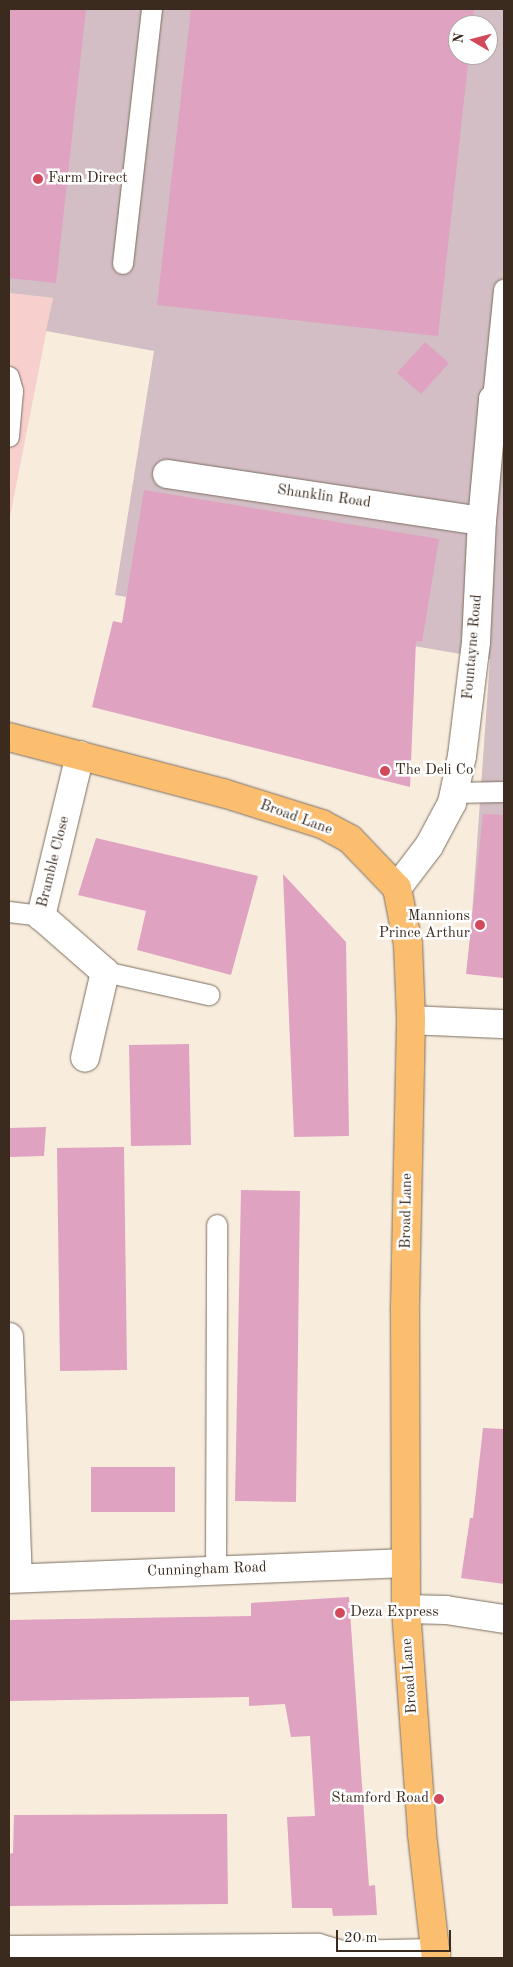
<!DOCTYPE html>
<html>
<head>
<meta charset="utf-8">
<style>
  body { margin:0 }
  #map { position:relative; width:513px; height:1967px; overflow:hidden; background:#f8eddd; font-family:"Old Standard TT",serif }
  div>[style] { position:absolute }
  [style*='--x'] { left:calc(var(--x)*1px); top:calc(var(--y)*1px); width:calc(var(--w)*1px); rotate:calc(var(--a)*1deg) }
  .built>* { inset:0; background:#f7d0ce }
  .industrial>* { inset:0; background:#d2bec4 }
  .building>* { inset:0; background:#e0a2c1 }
  .roads { filter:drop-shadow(0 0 1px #7d6e61) drop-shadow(0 0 1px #7d6e61) }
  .lane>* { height:20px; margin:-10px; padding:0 10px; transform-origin:10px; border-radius:10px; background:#fff }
  .street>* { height:28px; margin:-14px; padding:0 14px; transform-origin:14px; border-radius:14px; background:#fff }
  .primary>* { height:28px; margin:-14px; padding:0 14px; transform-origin:14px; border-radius:14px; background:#fbbd6e }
  .dots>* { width:14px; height:14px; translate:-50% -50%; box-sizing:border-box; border:2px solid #fff; border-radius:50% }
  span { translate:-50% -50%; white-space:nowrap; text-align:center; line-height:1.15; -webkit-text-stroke:5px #fff; paint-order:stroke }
  .poi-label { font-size:15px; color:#3b2a1e }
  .left { translate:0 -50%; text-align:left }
  .right { translate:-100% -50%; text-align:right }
  .street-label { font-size:15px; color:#3b2a1e }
  .frame { position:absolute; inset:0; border:10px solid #3b2a1e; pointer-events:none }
  .north { position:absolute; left:448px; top:15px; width:50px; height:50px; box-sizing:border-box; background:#fff; border:1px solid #b1aaa5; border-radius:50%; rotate:278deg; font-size:14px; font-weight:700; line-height:20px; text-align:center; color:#3b2a1e }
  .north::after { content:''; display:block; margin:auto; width:18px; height:22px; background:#d1495b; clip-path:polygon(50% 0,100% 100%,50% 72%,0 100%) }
  .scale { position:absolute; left:336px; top:1930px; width:115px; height:22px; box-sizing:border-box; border:2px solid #3b2a1e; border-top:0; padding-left:6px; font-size:15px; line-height:18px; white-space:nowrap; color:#3b2a1e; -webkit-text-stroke:4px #fff; paint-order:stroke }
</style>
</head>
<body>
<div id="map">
  <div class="built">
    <i style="clip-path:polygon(9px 293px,53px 298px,9px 522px)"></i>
  </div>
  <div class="industrial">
    <i style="clip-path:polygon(evenodd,9px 9px,504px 9px,504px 974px,468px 972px,490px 659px,115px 595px,154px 351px,46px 331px,53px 298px,9px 293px,9px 9px,458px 25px,488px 25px,488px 55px,458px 55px,458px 25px)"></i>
  </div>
  <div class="building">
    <i style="clip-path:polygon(9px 9px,86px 9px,56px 283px,9px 278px)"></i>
    <i style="clip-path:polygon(191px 9px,474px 9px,473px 25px,458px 25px,458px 55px,469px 55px,438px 336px,157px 305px)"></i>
    <i style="clip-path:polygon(425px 342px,449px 363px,421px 394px,397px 373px)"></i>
    <i style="clip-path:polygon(144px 490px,439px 539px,422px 642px,416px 641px,410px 787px,92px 707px,113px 621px,122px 623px)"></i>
    <i style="clip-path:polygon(483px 814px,504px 815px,504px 978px,466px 974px)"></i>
    <i style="clip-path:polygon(96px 838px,258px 876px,231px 975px,137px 950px,146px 911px,78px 895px)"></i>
    <i style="clip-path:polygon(283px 874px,346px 942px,349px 1136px,294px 1137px)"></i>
    <i style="clip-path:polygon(189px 1044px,191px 1145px,131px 1146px,129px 1045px)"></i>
    <i style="clip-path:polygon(46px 1127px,44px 1156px,9px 1157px,9px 1128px)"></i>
    <i style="clip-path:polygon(124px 1147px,127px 1370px,60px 1371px,57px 1148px)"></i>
    <i style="clip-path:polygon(241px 1190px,300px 1191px,296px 1502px,235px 1501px)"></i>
    <i style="clip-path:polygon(483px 1428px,504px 1429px,504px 1584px,461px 1578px,470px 1518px,473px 1518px)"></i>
    <i style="clip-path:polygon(91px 1467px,175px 1467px,175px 1512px,91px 1512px)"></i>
    <i style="clip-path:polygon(349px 1597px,369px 1886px,375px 1885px,377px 1915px,333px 1916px,332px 1908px,292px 1908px,287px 1817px,315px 1816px,310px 1736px,291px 1737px,285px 1704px,249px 1706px,249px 1697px,9px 1701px,9px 1620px,251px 1616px,251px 1603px)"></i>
    <i style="clip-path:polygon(227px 1814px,228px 1904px,9px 1906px,9px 1854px,13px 1853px,14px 1815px)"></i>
  </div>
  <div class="roads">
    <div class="lane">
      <i style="--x:123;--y:264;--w:257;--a:-83.5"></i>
      <i style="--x:9;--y:377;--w:15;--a:74"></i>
      <i style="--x:13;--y:391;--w:46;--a:95"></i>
      <i style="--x:493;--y:399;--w:110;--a:-84.2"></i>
      <i style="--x:454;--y:793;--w:50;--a:-1.1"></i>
      <i style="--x:9;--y:912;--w:32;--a:7"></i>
      <i style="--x:105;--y:972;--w:107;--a:12.5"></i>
      <i style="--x:216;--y:1570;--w:345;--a:-89.8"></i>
    </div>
    <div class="street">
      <i style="--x:167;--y:474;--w:318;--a:8.5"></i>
      <i style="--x:80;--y:755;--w:166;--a:103.6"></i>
      <i style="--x:41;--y:916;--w:85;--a:41.2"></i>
      <i style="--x:105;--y:972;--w:88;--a:103.1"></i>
      <i style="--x:397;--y:888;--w:53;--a:-52.7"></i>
      <i style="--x:429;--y:846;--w:49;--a:-61.9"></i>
      <i style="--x:452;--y:803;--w:48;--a:-78"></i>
      <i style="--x:462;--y:756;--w:115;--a:-83"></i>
      <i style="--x:476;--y:642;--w:121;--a:-87.2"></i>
      <i style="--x:482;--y:521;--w:122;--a:-84.8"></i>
      <i style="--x:493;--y:399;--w:11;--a:5"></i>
      <i style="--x:411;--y:1020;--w:93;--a:2.5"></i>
      <i style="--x:9;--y:1337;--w:241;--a:87.9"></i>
      <i style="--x:9;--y:1579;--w:397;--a:-2.3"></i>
      <i style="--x:406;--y:1609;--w:40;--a:1.4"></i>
      <i style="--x:446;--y:1610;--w:59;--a:8.8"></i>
      <i style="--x:9;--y:1950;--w:309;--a:-0.4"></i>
      <i style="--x:318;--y:1948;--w:25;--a:16"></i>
      <i style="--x:342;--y:1955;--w:94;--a:-1.2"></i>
    </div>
    <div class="primary">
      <i style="--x:9;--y:737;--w:221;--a:14.7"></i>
      <i style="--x:223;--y:793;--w:104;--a:17.4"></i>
      <i style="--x:322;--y:824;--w:32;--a:28"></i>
      <i style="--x:350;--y:839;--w:68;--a:46.2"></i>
      <i style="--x:397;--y:888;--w:57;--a:78.9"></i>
      <i style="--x:408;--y:944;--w:76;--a:87.7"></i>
      <i style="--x:411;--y:1020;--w:292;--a:91.2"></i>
      <i style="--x:405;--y:1312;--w:297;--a:89.8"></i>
      <i style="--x:406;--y:1609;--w:226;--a:85.9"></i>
      <i style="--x:422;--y:1834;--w:125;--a:83.6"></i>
    </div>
  </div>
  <div class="dots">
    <i style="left:38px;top:179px;background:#d1495b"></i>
    <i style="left:385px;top:771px;background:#d1495b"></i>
    <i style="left:480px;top:925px;background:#d1495b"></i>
    <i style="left:340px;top:1613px;background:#d1495b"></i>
    <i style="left:439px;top:1799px;background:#d1495b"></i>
  </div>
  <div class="poi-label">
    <span class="left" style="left:48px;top:179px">Farm Direct</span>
    <span class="left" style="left:395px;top:771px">The Deli Co</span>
    <span class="right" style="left:470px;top:925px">Mannions<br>Prince Arthur</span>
    <span class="left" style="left:350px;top:1613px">Deza Express</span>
    <span class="right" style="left:429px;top:1799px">Stamford Road</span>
  </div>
  <div class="street-label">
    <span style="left:324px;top:497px;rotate:8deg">Shanklin Road</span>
    <span style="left:473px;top:647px;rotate:-85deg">Fountayne Road</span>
    <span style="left:296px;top:818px;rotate:20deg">Broad Lane</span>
    <span style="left:54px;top:862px;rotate:-76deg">Bramble Close</span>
    <span style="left:407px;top:1211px;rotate:-89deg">Broad Lane</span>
    <span style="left:207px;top:1570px;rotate:-2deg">Cunningham Road</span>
    <span style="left:410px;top:1676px;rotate:-94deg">Broad Lane</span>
  </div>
  <div class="frame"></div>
  <div class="north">N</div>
  <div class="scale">20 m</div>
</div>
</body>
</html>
